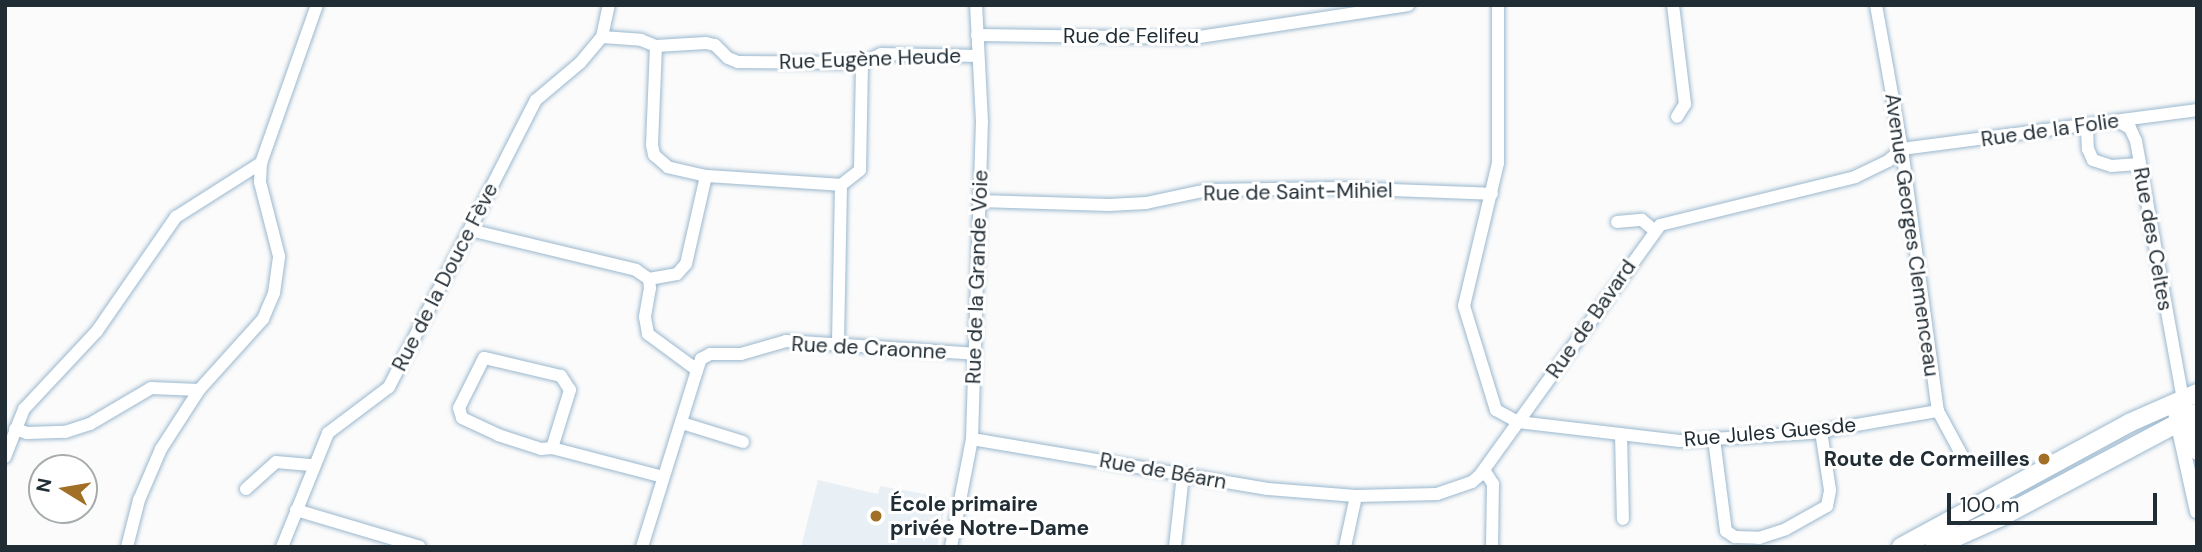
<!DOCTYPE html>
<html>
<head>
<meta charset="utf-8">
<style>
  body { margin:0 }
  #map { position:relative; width:2202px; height:552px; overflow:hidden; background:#fbfbfb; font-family:"DM Sans",sans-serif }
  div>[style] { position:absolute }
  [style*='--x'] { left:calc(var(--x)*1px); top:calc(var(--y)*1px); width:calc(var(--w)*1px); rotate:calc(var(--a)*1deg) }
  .built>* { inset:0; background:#e8eff5 }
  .roads { filter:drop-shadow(0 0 2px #9bb8ce) drop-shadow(0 0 2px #9bb8ce) }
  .minor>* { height:12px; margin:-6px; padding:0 6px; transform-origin:6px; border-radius:6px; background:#fff }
  .tertiary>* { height:14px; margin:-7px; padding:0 7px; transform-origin:7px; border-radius:7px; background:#fff }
  .secondary>* { height:18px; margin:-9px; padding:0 9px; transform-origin:9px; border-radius:9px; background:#fff }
  .dots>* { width:19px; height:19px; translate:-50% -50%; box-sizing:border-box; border:4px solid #fff; border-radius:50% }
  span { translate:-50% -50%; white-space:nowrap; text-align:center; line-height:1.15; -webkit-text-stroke:6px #fff; paint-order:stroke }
  .street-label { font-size:21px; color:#212d35 }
  .poi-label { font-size:21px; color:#212d35; font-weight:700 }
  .right { translate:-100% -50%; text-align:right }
  .left { translate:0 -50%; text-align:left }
  .frame { position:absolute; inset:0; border:7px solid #212d35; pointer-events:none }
  .north { position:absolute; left:28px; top:454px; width:70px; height:70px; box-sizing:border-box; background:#fff; border:2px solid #a6abae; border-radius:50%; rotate:281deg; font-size:19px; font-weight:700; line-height:28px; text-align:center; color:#212d35 }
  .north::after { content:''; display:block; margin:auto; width:24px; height:32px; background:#a16f25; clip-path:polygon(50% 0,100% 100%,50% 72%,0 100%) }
  .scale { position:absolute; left:1947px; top:493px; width:210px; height:32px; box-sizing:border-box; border:4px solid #212d35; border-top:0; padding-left:9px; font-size:21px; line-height:24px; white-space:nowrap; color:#212d35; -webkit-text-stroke:5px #fff; paint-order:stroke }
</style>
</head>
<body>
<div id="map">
  <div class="built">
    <i style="clip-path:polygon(818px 480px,878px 494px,880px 486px,947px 498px,937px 547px,801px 547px)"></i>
  </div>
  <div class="roads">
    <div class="minor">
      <i style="--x:1498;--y:5;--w:158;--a:90"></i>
      <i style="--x:1498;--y:163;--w:147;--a:103.4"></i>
      <i style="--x:1464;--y:306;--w:109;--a:72.9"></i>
      <i style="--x:1496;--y:410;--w:25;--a:29"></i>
      <i style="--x:1518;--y:422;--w:163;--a:6.7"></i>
      <i style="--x:1680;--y:441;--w:130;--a:-3.5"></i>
      <i style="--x:1810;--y:433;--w:130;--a:-9.8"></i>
      <i style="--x:1673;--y:5;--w:100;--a:83.1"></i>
      <i style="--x:1685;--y:104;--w:15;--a:122"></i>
      <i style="--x:1876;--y:5;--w:146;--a:79.8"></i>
      <i style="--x:1902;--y:149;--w:264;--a:82.2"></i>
      <i style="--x:1938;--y:411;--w:55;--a:61.6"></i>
      <i style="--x:977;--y:35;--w:216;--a:0.8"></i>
      <i style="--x:1193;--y:38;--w:218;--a:-8.7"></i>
      <i style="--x:602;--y:37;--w:39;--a:4"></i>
      <i style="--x:641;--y:40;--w:16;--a:22"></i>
      <i style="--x:656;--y:46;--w:50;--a:-3.4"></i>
      <i style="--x:706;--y:43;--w:9;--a:13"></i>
      <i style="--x:715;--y:45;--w:18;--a:45"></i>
      <i style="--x:728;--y:58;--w:11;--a:22"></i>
      <i style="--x:738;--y:62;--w:124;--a:0.5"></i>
      <i style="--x:862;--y:63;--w:21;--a:-25"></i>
      <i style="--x:881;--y:54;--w:97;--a:1.2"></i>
      <i style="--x:2119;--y:122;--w:13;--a:29"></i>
      <i style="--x:2130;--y:128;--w:14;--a:65"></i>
      <i style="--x:2136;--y:141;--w:262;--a:79.7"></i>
      <i style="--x:2087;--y:126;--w:23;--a:88"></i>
      <i style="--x:2088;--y:149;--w:12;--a:66"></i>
      <i style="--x:2093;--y:160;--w:19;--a:18"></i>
      <i style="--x:2111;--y:166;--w:28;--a:-4"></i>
      <i style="--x:1902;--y:149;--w:298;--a:-7.5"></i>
      <i style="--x:706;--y:176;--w:135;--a:3.8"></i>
      <i style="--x:979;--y:201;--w:130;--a:1.8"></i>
      <i style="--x:1109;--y:205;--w:37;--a:-3"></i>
      <i style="--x:1146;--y:203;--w:62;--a:-12"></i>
      <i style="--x:1207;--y:190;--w:132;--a:-0.9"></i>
      <i style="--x:1339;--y:188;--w:153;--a:2.2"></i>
      <i style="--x:1617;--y:222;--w:25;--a:-5"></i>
      <i style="--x:1642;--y:220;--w:16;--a:40"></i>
      <i style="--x:470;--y:230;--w:171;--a:13.5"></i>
      <i style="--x:636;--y:270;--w:16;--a:35"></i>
      <i style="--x:649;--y:279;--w:9;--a:84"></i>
      <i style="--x:650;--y:288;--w:29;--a:100"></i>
      <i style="--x:645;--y:317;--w:17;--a:80"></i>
      <i style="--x:648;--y:334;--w:61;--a:36.3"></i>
      <i style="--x:697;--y:370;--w:12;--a:-70"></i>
      <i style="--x:701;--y:359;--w:10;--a:-29"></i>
      <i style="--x:710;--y:354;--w:31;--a:0"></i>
      <i style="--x:741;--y:354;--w:47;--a:-16.1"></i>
      <i style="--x:786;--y:341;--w:189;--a:3.9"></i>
      <i style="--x:649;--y:279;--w:28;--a:-10"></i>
      <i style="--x:677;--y:274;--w:13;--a:-48"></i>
      <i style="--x:686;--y:264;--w:90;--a:-77.2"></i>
      <i style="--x:706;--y:176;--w:39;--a:-167"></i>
      <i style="--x:668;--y:167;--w:18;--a:-139"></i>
      <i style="--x:654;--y:155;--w:10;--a:-101"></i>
      <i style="--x:652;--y:145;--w:99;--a:-87.7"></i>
      <i style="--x:838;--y:342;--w:157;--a:-88.9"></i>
      <i style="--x:841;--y:185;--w:24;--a:-38"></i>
      <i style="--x:860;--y:170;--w:107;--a:-88.9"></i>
      <i style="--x:682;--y:423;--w:64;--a:17.3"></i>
      <i style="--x:15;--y:429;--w:13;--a:18"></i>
      <i style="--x:27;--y:433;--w:38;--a:-2"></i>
      <i style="--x:65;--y:432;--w:26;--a:-18"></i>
      <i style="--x:90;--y:424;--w:71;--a:-30.5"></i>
      <i style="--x:151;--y:388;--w:48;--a:2.4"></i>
      <i style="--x:1621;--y:434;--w:85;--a:88.7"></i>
      <i style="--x:972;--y:439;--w:300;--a:9.6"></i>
      <i style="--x:1268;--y:489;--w:88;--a:4.5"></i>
      <i style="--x:1714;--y:439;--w:93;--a:82.6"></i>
      <i style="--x:1726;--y:531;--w:11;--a:34"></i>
      <i style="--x:1735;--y:537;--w:24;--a:2"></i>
      <i style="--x:1759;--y:538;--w:28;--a:-18"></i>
      <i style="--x:1786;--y:529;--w:47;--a:-29.3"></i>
      <i style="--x:1827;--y:506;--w:16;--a:-79"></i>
      <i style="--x:1830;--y:490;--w:60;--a:-98.7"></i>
      <i style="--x:552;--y:448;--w:61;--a:-72.8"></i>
      <i style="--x:570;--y:390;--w:17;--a:-123"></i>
      <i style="--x:561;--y:376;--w:79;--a:-166.8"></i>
      <i style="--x:484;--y:358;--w:56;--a:116.6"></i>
      <i style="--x:459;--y:408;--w:10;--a:73"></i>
      <i style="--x:462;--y:418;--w:40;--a:25"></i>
      <i style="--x:498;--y:435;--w:45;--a:18"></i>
      <i style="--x:541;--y:449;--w:11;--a:-5"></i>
      <i style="--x:552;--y:448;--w:115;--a:14.6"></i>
      <i style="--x:5;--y:457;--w:52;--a:-68.4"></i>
      <i style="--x:24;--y:409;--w:107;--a:-46.9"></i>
      <i style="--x:97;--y:331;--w:139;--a:-55.3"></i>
      <i style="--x:176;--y:217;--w:101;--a:-32.4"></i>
      <i style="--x:261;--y:163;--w:168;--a:-70.5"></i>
      <i style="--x:1484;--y:470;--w:17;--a:57"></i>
      <i style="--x:1493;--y:484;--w:63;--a:90.9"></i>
      <i style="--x:246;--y:489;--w:40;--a:-42"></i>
      <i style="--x:276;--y:462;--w:37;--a:5"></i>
      <i style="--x:296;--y:510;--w:129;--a:16.6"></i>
      <i style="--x:127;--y:547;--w:49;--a:-75.7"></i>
      <i style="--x:139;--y:500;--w:56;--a:-66.7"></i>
      <i style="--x:161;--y:449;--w:70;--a:-57.2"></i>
      <i style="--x:199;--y:390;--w:96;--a:-48"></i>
      <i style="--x:263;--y:319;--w:28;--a:-67"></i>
      <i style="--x:274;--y:293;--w:37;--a:-82"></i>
      <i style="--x:279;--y:256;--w:76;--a:-104.4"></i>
      <i style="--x:260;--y:182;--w:19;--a:-87"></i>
      <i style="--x:282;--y:547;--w:123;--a:-68"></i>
      <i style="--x:328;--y:433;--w:76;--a:-37"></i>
      <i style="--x:389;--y:387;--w:322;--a:-62.9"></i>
      <i style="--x:536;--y:100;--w:57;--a:-40.1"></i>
      <i style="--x:580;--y:63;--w:34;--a:-50"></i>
      <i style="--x:602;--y:37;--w:33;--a:-78"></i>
      <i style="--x:642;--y:547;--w:185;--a:-72.7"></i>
      <i style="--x:951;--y:547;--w:110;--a:-79"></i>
      <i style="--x:972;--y:439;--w:317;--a:-88.2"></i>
      <i style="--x:982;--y:122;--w:117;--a:-92.9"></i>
      <i style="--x:1175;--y:547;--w:73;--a:-83.7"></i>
      <i style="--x:1345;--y:547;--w:52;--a:-77.8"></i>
      <i style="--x:1356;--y:496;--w:81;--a:-1.4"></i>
      <i style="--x:1437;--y:494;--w:37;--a:-19"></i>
      <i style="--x:1472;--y:482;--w:11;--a:-41"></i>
      <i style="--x:1480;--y:475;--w:308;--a:-54.2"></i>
      <i style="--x:1660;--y:225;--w:201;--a:-13.8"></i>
      <i style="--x:1855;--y:177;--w:37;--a:-26"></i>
      <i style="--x:1888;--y:161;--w:18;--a:-41"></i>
    </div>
    <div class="tertiary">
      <i style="--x:2173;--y:403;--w:111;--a:77.5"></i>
      <i style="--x:2187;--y:410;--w:44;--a:76.9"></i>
    </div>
    <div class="secondary">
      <i style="--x:1901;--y:547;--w:260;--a:-28.5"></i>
      <i style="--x:2129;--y:423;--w:74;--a:-23.8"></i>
      <i style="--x:1934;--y:547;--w:73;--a:-24.1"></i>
      <i style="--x:2001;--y:517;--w:222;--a:-28"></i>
    </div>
  </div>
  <div class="dots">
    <i style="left:2044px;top:459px;background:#a16f25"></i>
    <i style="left:876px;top:516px;background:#a16f25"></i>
  </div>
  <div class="street-label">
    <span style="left:1131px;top:36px">Rue de Felifeu</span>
    <span style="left:870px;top:59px;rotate:-2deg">Rue Eugène Heude</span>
    <span style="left:2050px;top:130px;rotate:-8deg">Rue de la Folie</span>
    <span style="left:1298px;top:192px;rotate:-1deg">Rue de Saint-Mihiel</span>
    <span style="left:1912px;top:235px;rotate:82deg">Avenue Georges Clemenceau</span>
    <span style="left:2153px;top:239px;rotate:80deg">Rue des Celtes</span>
    <span style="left:445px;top:277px;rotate:-63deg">Rue de la Douce Fève</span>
    <span style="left:977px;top:277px;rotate:-88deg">Rue de la Grande Voie</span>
    <span style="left:1591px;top:319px;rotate:-55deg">Rue de Bavard</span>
    <span style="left:869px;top:348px;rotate:3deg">Rue de Craonne</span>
    <span style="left:1770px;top:432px;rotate:-5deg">Rue Jules Guesde</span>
    <span style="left:1163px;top:471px;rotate:10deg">Rue de Béarn</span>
  </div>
  <div class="poi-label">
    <span class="right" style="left:2030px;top:459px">Route de Cormeilles</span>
    <span class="left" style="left:890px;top:516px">École primaire<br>privée Notre-Dame</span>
  </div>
  <div class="frame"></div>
  <div class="north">N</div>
  <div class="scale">100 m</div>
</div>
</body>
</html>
